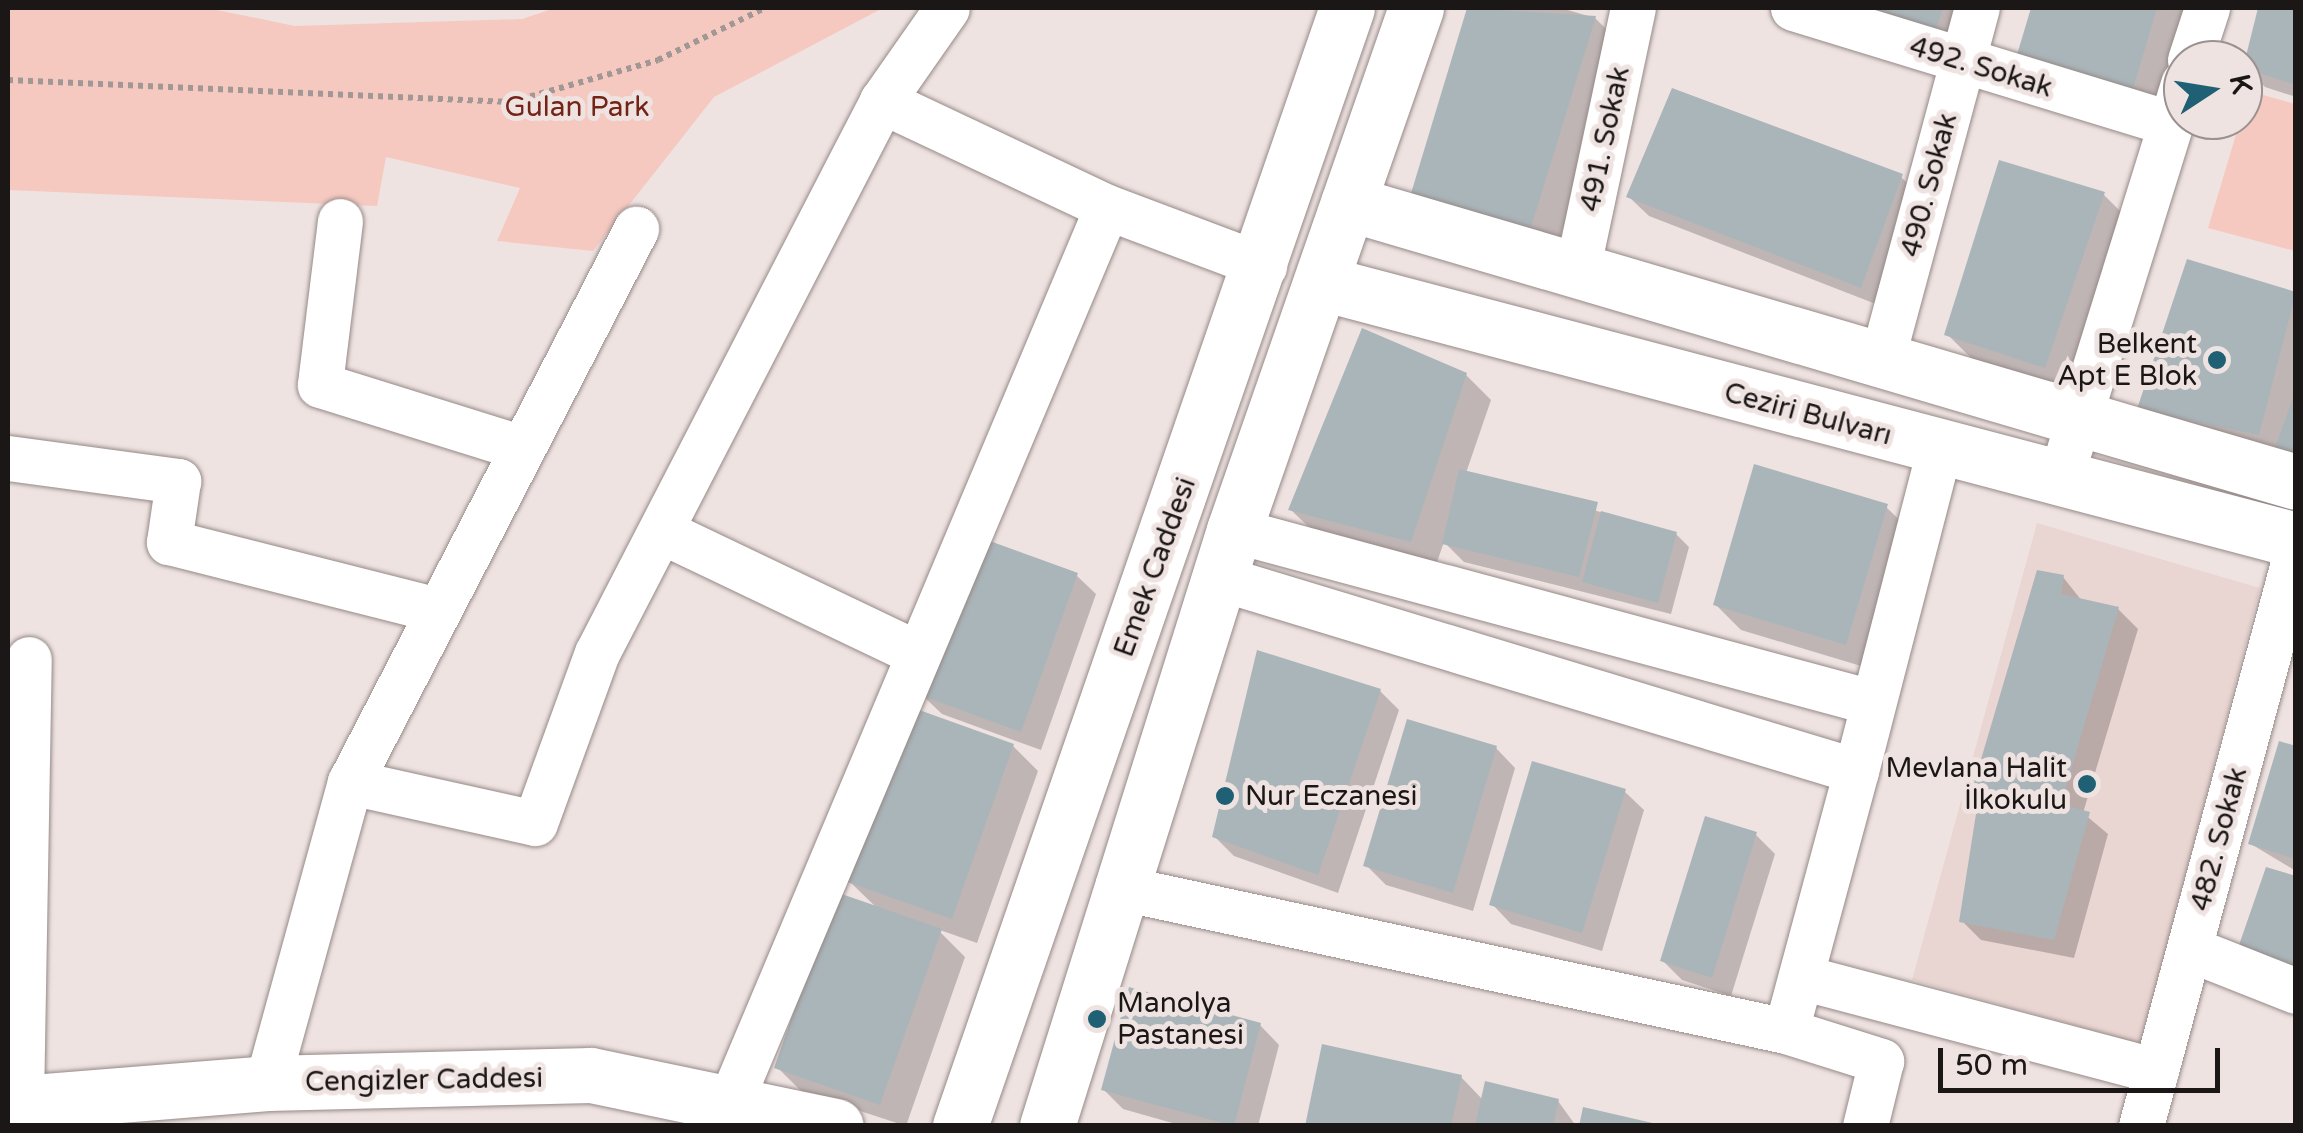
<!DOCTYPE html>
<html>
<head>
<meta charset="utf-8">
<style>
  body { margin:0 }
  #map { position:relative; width:2303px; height:1133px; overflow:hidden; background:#efe3e1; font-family:"Varela Round",sans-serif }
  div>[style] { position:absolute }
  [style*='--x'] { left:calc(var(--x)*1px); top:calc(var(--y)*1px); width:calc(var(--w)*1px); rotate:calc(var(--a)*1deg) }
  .built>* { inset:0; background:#e9d5d1 }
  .green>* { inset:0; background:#f5c9c0 }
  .shadow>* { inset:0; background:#0003 }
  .building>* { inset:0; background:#aab5b9 }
  .path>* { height:6px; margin-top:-3px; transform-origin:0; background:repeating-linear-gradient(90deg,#a19896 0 5px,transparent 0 10px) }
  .roads { filter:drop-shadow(0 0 2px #958a88) drop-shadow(0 0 2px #958a88) }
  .minor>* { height:45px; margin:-22.5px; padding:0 22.5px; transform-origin:22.5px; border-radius:22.5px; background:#fff }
  .tertiary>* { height:55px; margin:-27.5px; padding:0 27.5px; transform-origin:27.5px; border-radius:27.5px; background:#fff }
  .dots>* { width:28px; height:28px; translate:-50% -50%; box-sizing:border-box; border:5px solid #efe3e1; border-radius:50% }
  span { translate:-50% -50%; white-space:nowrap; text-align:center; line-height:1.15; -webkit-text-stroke:10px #efe3e1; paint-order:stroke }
  .street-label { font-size:28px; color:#1b1716 }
  .park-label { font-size:28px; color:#742317 }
  .poi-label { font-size:28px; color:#1b1716 }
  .right { translate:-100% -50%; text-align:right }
  .left { translate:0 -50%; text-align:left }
  .frame { position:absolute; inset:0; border:10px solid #1b1716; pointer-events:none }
  .north { position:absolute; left:2163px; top:40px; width:100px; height:100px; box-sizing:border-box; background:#efe3e1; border:2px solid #9a9190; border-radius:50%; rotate:78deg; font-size:28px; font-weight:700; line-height:40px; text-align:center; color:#1b1716 }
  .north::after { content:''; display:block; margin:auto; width:35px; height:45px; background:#206075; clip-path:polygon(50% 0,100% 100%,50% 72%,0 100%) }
  .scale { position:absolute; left:1938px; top:1048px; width:282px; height:45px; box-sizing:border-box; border:5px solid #1b1716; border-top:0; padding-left:12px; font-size:30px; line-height:35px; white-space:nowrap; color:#1b1716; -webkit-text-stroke:8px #efe3e1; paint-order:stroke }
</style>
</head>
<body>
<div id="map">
  <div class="built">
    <i style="clip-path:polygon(2037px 523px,2260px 588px,2142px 1044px,1912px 980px)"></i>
  </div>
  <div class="green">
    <i style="clip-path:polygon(8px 8px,207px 8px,295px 26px,522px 19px,555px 8px,883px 8px,714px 97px,593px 251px,497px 241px,520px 188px,386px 157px,377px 206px,8px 190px)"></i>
    <i style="clip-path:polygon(2249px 91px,2295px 104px,2295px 251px,2208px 228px)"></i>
  </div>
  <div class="shadow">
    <i style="clip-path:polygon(1470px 8px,1561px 8px,1595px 18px,1620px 43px,1553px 261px,1412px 200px)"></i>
    <i style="clip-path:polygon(1773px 8px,1968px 8px,1951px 63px)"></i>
    <i style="clip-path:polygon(2033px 8px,2189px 8px,2154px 126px,2016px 67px)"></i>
    <i style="clip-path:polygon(2261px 8px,2296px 8px,2296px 97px,2265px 87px,2245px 67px)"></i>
    <i style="clip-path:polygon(1901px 177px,1921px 196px,1881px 306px,1649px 216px,1629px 197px)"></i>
    <i style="clip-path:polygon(2103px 194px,2128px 219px,2070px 391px,1972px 359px,1947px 334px)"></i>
    <i style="clip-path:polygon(2189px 262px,2296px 294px,2296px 465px,2159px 427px)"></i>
    <i style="clip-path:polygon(1466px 375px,1491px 400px,1466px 473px,1676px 534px,1689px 547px,1671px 614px,1464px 562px,1444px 542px,1436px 565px,1316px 534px,1291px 510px)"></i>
    <i style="clip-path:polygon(1886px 507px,1912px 532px,1871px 669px,1741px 630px,1716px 605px)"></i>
    <i style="clip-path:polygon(1076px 575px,1096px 594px,1041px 750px,942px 714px,922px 695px)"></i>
    <i style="clip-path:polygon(2063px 577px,2082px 601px,2118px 609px,2138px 629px,2083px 813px,2108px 834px,2074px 958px,1981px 940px,1962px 921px)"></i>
    <i style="clip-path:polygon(1380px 691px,1399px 710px,1338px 893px,1234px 856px,1214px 836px)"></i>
    <i style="clip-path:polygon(1013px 746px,1038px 771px,977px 943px,937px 929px,965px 957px,906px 1126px,802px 1092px,777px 1067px,878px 909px,849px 881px)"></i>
    <i style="clip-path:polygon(1496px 748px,1515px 768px,1473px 911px,1386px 885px,1366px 865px)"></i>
    <i style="clip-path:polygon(2296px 749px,2296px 871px,2251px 844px)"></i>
    <i style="clip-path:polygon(1624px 791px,1644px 810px,1602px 951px,1511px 924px,1492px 904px)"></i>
    <i style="clip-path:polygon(1755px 834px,1775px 854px,1731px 996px,1682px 980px,1663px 961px)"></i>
    <i style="clip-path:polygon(1260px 1025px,1279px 1045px,1258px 1126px,1183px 1126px,1123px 1109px,1104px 1090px)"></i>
    <i style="clip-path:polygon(1461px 1077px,1483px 1100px,1558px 1101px,1576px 1126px,1307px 1126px)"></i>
  </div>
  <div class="building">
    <i style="clip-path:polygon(1467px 8px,1596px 16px,1528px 237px,1409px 200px)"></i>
    <i style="clip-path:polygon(1855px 8px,1943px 8px,1931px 45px)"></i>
    <i style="clip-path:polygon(2031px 8px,2157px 8px,2129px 102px,2013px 68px)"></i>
    <i style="clip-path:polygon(2258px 8px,2296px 8px,2296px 85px,2243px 68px)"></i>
    <i style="clip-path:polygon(1672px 88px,1903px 174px,1861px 288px,1626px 197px)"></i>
    <i style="clip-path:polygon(1999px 160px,2105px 192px,2045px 368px,1944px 335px)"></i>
    <i style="clip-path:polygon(2187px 259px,2296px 292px,2259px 435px,2137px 409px)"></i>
    <i style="clip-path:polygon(1362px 328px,1467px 373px,1411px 542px,1288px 510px)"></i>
    <i style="clip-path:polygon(2295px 392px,2296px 392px,2296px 453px,2275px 448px)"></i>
    <i style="clip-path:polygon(1754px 464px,1888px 504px,1846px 645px,1713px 605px)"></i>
    <i style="clip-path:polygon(1459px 469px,1598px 502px,1579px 577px,1442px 544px)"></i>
    <i style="clip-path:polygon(1601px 511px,1677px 532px,1658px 603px,1582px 582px)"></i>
    <i style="clip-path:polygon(976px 536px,1078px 573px,1021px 732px,920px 695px)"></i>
    <i style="clip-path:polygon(2037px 570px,2064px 575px,2061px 594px,2119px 607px,2061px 804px,2090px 812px,2054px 940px,1959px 922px,1976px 814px,1969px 800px)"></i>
    <i style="clip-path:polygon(1257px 650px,1381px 689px,1318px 875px,1212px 837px)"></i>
    <i style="clip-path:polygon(908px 706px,1014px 744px,952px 919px,847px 882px)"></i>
    <i style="clip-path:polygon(1407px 719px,1497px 746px,1453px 893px,1363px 866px)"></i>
    <i style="clip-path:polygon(2279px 741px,2296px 746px,2296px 859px,2248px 844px)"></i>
    <i style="clip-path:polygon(1532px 761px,1626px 789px,1582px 933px,1489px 905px)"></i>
    <i style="clip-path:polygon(1705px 816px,1757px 832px,1712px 978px,1660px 961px)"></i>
    <i style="clip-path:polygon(2266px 867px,2296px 876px,2296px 967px,2238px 948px)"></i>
    <i style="clip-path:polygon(836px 892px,942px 929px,880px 1105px,774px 1068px)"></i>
    <i style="clip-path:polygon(1129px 987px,1261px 1023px,1234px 1126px,1101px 1090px)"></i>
    <i style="clip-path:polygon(1322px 1044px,1462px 1075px,1451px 1126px,1305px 1126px)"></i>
    <i style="clip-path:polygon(1485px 1081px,1559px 1099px,1553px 1126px,1475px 1126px)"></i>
    <i style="clip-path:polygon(1583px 1107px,1657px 1124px,1657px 1126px,1579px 1126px)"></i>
  </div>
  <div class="path">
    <i style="--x:8;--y:80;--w:503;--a:2.5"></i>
    <i style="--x:511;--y:102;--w:153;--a:-15.9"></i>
    <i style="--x:658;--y:60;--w:119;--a:-25.9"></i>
  </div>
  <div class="roads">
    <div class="minor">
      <i style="--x:1793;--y:8;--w:394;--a:17"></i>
      <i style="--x:2190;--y:60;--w:55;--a:-71.9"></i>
      <i style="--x:1107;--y:207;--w:168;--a:20.6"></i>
      <i style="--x:340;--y:221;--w:165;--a:97"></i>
      <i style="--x:320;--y:385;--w:212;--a:17.3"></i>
      <i style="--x:1577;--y:271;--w:269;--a:-78"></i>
      <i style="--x:1881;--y:363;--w:368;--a:-74.9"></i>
      <i style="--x:8;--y:458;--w:172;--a:7.7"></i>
      <i style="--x:178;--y:481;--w:62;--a:98.4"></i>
      <i style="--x:169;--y:542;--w:277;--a:14.2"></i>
      <i style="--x:2060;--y:479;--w:415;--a:-72.7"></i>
      <i style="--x:1234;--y:530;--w:660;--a:15.11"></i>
      <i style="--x:661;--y:531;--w:284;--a:25.5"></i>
      <i style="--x:1223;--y:579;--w:661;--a:16.87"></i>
      <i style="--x:1856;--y:771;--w:269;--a:105.1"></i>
      <i style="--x:1786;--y:1031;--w:100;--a:17.5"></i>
      <i style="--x:1881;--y:1061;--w:67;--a:103.8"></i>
      <i style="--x:1856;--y:771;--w:333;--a:-75.5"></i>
      <i style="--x:350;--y:782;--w:623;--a:-62.65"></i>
      <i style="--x:1117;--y:887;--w:684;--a:12.15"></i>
      <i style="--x:2190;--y:949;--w:114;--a:21.6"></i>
      <i style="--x:1801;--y:977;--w:367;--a:14.8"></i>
      <i style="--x:267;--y:1083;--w:312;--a:-74.6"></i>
      <i style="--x:350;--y:782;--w:189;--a:12.5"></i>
      <i style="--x:535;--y:823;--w:181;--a:-70"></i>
      <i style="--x:597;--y:653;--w:621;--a:-62.69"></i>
      <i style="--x:882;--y:101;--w:113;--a:-55"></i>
      <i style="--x:21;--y:1103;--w:444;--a:-89"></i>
      <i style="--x:720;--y:1126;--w:997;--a:-67.16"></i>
      <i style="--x:1107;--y:207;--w:249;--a:-154.8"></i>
      <i style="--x:2141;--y:1126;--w:595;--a:-74.89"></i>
    </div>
    <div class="tertiary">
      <i style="--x:1348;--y:203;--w:988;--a:16.4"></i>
      <i style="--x:1322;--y:283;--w:1007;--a:14.78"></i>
      <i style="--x:8;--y:1104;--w:260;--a:-4.6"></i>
      <i style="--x:267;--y:1083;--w:324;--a:-1.4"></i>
      <i style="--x:591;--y:1075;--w:250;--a:11.8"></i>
      <i style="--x:960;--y:1126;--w:1183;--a:-70.91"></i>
      <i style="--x:1047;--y:1126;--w:625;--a:-72.58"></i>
      <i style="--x:1234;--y:530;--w:553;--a:-70.78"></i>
    </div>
  </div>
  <div class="dots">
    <i style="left:2217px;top:360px;background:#206075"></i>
    <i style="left:2087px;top:784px;background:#206075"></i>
    <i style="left:1225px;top:796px;background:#206075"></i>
    <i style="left:1097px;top:1019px;background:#206075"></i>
  </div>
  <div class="street-label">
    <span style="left:1981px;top:67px;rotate:17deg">492. Sokak</span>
    <span style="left:1605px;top:139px;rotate:-78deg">491. Sokak</span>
    <span style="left:1929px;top:185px;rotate:-75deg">490. Sokak</span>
    <span style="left:1808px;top:414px;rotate:15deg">Ceziri Bulvarı</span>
    <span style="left:1155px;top:567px;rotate:-70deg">Emek Caddesi</span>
    <span style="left:2219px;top:839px;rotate:-75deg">482. Sokak</span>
    <span style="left:424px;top:1080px;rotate:-1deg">Cengizler Caddesi</span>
  </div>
  <div class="park-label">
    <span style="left:577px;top:107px">Gulan Park</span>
  </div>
  <div class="poi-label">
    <span class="right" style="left:2197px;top:360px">Belkent<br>Apt E Blok</span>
    <span class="right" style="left:2067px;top:784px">Mevlana Halit<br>İlkokulu</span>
    <span class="left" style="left:1245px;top:796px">Nur Eczanesi</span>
    <span class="left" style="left:1117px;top:1019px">Manolya<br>Pastanesi</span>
  </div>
  <div class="frame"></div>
  <div class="north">K</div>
  <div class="scale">50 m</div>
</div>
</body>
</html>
